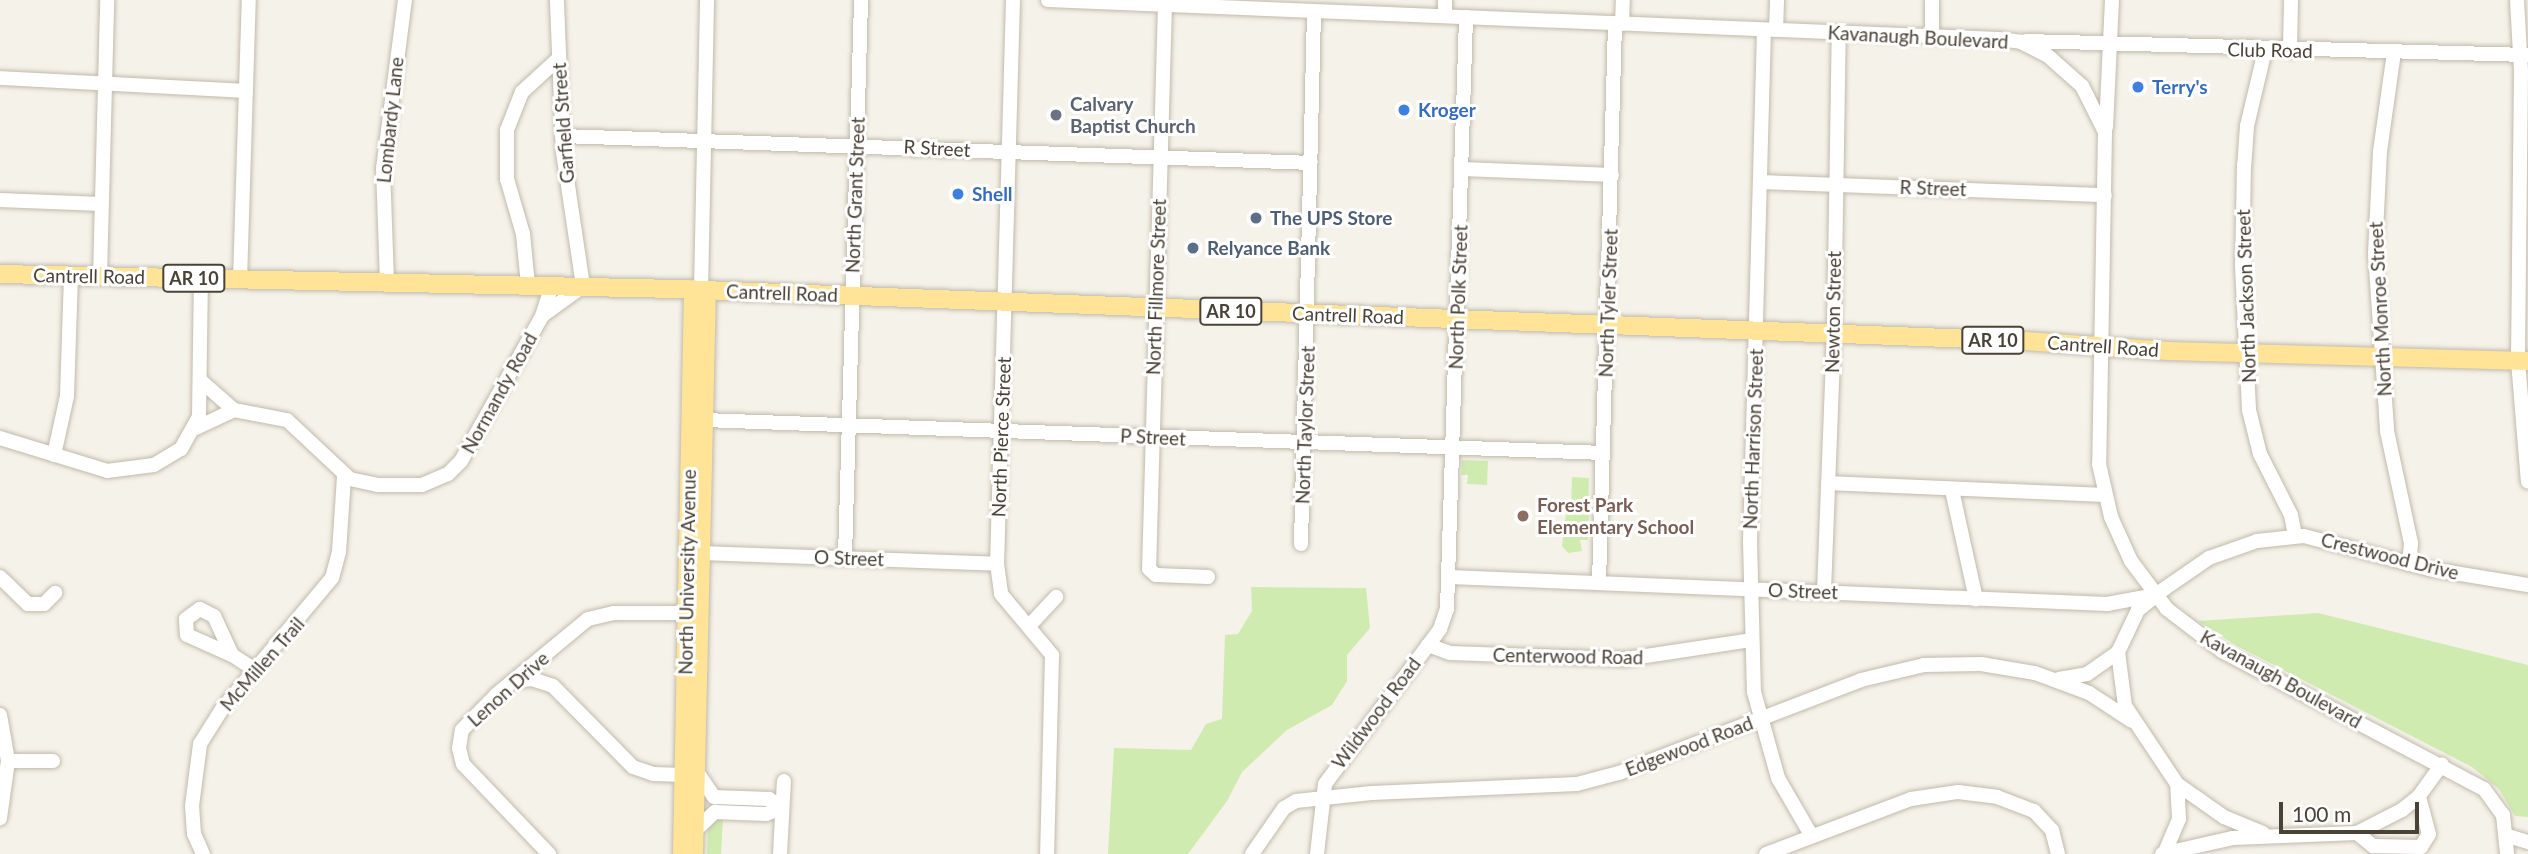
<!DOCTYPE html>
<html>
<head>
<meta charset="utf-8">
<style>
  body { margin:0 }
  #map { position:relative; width:2528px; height:854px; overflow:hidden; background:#f5f2e9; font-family:Lato,sans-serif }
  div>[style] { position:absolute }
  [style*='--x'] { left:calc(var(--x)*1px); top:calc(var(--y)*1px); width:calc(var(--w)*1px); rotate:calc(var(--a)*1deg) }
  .green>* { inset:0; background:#cfebb0 }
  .roads { filter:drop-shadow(0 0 2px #c1baab) drop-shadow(0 0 2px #c1baab) }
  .minor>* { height:14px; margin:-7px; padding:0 7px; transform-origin:7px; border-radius:7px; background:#fff }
  .major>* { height:18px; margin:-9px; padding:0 9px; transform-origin:9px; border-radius:9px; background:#ffe498 }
  .dots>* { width:19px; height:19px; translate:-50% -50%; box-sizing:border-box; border:4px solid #fff; border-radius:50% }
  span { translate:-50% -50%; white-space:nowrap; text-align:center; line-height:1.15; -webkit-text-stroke:6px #fff; paint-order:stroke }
  .shield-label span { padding:2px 5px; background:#fff; border:2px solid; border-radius:5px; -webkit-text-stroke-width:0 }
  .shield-label { font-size:18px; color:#494237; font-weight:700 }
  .street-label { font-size:19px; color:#494237 }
  .shop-label { font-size:19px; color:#366cbe; font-weight:700 }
  .left { translate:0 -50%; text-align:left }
  .worship-label { font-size:19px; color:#5b616d; font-weight:700 }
  .service-label { font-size:19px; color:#4e5e75; font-weight:700 }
  .education-label { font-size:19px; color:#785e54; font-weight:700 }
  .scale { position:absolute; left:2279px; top:802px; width:140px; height:32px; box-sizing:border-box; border:4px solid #494237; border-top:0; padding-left:9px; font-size:21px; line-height:24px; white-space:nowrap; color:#494237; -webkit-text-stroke:5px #fff; paint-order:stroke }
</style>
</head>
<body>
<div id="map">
  <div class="green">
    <i style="clip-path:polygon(1462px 460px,1488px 461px,1487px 485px,1467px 484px,1468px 475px,1461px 475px)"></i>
    <i style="clip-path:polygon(1572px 477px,1589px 478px,1588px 511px,1571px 511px)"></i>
    <i style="clip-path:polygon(1566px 514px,1589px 515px,1588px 540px,1580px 540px,1582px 551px,1568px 553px,1562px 546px)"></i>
    <i style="clip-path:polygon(1251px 587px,1366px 588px,1370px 628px,1347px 655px,1347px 681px,1332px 705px,1287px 730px,1242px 772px,1227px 801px,1188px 854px,1108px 854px,1114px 748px,1191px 750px,1206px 724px,1222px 719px,1225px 635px,1238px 634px,1252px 611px)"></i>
    <i style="clip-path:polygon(2318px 613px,2528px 665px,2528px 817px,2515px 816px,2499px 789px,2472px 767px,2237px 646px,2198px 621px)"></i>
    <i style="clip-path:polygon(723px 819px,721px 854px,707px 854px,708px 822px)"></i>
  </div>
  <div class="roads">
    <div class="minor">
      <i style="--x:1013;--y:0;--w:564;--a:91.62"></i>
      <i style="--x:997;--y:564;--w:30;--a:82"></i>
      <i style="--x:1001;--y:594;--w:80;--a:50.1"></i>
      <i style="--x:1052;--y:655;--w:199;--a:91.4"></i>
      <i style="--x:1048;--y:0;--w:951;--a:2.35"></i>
      <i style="--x:1998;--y:39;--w:23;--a:7"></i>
      <i style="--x:2021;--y:42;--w:29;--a:27"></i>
      <i style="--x:2047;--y:55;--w:47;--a:41.5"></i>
      <i style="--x:2082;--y:86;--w:51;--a:63.4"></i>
      <i style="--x:2105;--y:132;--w:332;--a:91"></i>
      <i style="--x:2099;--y:464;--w:54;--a:77.2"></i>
      <i style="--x:2111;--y:517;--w:48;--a:65.6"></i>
      <i style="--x:2131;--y:561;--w:60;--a:53.1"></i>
      <i style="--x:2167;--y:609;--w:69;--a:37.4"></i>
      <i style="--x:2222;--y:651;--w:296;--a:27.8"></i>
      <i style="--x:2484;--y:789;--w:32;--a:54"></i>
      <i style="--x:2503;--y:815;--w:39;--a:84"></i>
      <i style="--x:2517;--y:0;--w:71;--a:86.8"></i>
      <i style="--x:2521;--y:71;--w:290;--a:90.6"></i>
      <i style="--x:2518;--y:361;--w:121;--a:85.3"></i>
      <i style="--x:1165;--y:5;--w:564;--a:91.62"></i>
      <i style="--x:1149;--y:569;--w:9;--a:41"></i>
      <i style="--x:1156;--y:575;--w:52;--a:2.2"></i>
      <i style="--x:1445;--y:16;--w:16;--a:-90"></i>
      <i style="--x:1622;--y:24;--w:24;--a:-88"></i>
      <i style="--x:1764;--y:30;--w:511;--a:91.57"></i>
      <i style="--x:1750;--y:541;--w:151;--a:88.5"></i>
      <i style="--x:1754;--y:692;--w:89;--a:74.4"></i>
      <i style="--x:1778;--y:778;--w:66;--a:59.9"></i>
      <i style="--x:1776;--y:30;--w:30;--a:-88"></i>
      <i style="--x:1932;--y:36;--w:36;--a:-90"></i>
      <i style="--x:2026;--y:41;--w:502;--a:1.6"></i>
      <i style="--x:2265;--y:50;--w:78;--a:103.3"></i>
      <i style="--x:2247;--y:126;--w:39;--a:94"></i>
      <i style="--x:2244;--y:165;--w:101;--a:91.1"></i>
      <i style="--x:2242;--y:266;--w:144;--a:87.2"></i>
      <i style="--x:2249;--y:410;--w:45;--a:76"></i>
      <i style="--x:2260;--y:454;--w:68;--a:63.1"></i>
      <i style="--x:2291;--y:515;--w:20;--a:79"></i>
      <i style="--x:2290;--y:51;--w:51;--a:-88.9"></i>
      <i style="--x:2394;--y:52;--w:100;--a:98"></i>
      <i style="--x:2380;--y:151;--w:102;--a:92.8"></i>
      <i style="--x:2375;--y:253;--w:178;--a:86.1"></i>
      <i style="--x:2387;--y:431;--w:115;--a:77.9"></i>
      <i style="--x:2411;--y:543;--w:21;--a:95"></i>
      <i style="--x:0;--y:78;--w:245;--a:3"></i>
      <i style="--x:2106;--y:127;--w:127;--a:-87.3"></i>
      <i style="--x:562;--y:136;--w:749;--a:2.06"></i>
      <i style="--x:1463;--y:169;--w:149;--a:2.3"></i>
      <i style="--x:1761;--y:182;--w:344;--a:2.2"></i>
      <i style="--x:0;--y:200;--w:101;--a:2.3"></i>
      <i style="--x:100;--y:276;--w:276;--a:-88.5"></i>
      <i style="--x:240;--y:279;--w:279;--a:-88.2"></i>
      <i style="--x:387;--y:282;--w:113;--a:-92"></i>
      <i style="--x:383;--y:169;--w:170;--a:-82.6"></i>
      <i style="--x:528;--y:285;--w:51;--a:-95.6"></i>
      <i style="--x:523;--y:234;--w:57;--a:-106.2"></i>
      <i style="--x:507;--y:179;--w:49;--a:-90"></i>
      <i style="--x:507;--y:130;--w:41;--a:-68.5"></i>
      <i style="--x:522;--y:92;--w:49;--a:-42.5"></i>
      <i style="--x:701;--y:290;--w:290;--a:-88.8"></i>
      <i style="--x:543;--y:315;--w:49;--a:-35.9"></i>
      <i style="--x:583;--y:286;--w:135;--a:-98.5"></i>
      <i style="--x:563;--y:152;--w:152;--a:-92.3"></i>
      <i style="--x:201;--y:381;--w:44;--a:41.3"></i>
      <i style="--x:234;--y:410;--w:54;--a:10.7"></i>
      <i style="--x:287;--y:420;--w:86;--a:43.1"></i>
      <i style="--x:350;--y:479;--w:29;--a:12"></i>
      <i style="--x:378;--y:485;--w:44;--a:0"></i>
      <i style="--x:422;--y:485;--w:28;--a:-23"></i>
      <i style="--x:448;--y:474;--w:18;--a:-45"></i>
      <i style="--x:461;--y:461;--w:166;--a:-60.8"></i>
      <i style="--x:542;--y:316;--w:33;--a:-72"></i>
      <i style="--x:704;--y:420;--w:900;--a:2.1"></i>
      <i style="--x:196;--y:428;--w:42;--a:-25.3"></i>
      <i style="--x:0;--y:438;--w:112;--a:17.1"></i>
      <i style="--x:107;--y:471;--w:47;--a:-7.3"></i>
      <i style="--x:154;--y:465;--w:31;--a:-31"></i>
      <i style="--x:181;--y:449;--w:37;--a:-61"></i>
      <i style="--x:199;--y:417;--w:139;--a:-89.2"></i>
      <i style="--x:54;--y:455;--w:60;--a:-77.6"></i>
      <i style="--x:67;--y:396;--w:120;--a:-88.1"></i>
      <i style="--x:1828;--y:483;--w:276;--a:2.5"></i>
      <i style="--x:1952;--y:490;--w:112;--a:77.6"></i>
      <i style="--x:1301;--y:544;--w:532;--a:-88.6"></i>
      <i style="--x:701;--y:553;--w:296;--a:2.1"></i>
      <i style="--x:845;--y:557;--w:557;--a:-88.35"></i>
      <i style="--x:0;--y:577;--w:39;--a:44"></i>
      <i style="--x:28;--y:604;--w:16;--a:0"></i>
      <i style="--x:44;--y:604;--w:16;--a:-45"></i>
      <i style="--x:1450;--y:577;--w:658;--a:2.35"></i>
      <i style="--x:2107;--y:604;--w:50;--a:-10.4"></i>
      <i style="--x:1599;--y:583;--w:560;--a:-88.36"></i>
      <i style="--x:1824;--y:591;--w:256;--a:-87.8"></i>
      <i style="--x:1834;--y:335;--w:302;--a:-89.1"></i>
      <i style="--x:200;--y:609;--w:16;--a:27"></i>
      <i style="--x:214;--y:616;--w:43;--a:65.2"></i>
      <i style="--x:232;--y:655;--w:49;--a:-156"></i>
      <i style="--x:187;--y:635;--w:16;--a:-94"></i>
      <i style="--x:186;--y:619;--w:17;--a:-36"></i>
      <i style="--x:1029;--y:626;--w:40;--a:-47"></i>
      <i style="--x:1428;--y:645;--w:23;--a:20"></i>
      <i style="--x:1450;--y:653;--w:176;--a:2"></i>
      <i style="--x:1626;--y:659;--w:126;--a:-8.6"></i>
      <i style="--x:2118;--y:652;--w:54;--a:82.6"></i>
      <i style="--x:2125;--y:706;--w:94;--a:56.3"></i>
      <i style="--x:2177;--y:784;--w:57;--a:35.1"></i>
      <i style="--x:2224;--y:817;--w:42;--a:22.3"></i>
      <i style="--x:232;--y:655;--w:27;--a:33"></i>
      <i style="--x:2059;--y:679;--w:28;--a:-10"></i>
      <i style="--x:2087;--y:674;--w:38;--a:-35"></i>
      <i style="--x:2118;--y:652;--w:47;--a:-64.5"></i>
      <i style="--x:2138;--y:610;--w:33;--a:-39"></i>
      <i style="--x:2164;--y:589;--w:55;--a:-34.6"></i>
      <i style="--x:2209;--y:558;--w:51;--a:-19.5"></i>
      <i style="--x:2257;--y:541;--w:47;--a:-6.1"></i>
      <i style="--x:2304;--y:536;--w:130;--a:14.7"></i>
      <i style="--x:2430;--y:569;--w:99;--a:9.3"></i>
      <i style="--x:515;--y:681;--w:17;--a:-7"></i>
      <i style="--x:532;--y:679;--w:22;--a:18"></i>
      <i style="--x:553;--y:686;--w:114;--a:45.4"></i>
      <i style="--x:633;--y:767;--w:21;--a:19"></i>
      <i style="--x:653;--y:774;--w:31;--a:2"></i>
      <i style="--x:0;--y:715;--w:47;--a:80.1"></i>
      <i style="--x:8;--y:761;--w:58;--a:98"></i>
      <i style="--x:8;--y:761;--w:45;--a:0"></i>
      <i style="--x:695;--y:831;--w:28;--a:-44"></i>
      <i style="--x:715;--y:812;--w:51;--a:2.2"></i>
      <i style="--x:766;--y:814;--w:17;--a:-21"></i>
      <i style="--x:782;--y:808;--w:16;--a:-145"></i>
      <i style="--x:769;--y:799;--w:55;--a:-177.9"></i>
      <i style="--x:714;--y:797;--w:27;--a:-124"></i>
      <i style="--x:2357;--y:833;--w:21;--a:39"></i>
      <i style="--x:2373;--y:846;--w:48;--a:1.2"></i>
      <i style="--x:2421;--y:847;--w:15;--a:-58"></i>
      <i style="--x:2429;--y:834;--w:39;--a:-105"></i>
      <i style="--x:2508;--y:836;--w:21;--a:17"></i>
      <i style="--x:2165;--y:852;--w:36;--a:-67"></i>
      <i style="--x:2179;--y:819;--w:35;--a:-93"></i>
      <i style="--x:203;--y:854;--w:22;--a:-114"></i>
      <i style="--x:194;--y:834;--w:28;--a:-94"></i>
      <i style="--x:192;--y:806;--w:63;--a:-82.6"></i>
      <i style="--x:200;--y:744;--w:41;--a:-57.8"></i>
      <i style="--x:222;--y:709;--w:171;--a:-50"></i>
      <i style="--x:332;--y:578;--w:27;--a:-75"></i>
      <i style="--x:339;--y:552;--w:76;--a:-86.2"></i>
      <i style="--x:549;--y:854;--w:124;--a:-133.7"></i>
      <i style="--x:463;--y:764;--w:16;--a:-104"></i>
      <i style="--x:459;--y:748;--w:18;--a:-81"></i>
      <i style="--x:462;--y:730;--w:49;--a:-45.8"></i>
      <i style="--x:496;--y:695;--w:119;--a:-39.6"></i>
      <i style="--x:588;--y:619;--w:27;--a:-13"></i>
      <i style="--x:614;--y:613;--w:81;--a:0"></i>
      <i style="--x:780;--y:854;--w:73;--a:-86.9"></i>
      <i style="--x:1252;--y:854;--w:56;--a:-55.2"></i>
      <i style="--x:1284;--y:808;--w:14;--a:-30"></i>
      <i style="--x:1296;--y:801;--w:76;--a:-6"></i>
      <i style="--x:1372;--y:793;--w:205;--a:-2.5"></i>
      <i style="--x:1577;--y:784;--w:43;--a:-14.7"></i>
      <i style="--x:1619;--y:773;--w:259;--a:-21"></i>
      <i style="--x:1861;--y:680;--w:65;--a:-13.4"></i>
      <i style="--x:1924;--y:665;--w:57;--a:-1"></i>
      <i style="--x:1981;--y:664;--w:55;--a:9.5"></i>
      <i style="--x:2035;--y:673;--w:58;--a:20.3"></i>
      <i style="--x:2089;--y:693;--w:51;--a:33.1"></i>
      <i style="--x:1317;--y:854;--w:70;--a:-83.5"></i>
      <i style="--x:1325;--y:784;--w:193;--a:-53.4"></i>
      <i style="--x:1440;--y:629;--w:21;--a:-71"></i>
      <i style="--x:1447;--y:609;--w:592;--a:-88.16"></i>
      <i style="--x:1766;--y:854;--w:155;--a:-20.8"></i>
      <i style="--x:1911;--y:799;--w:48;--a:-8.5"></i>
      <i style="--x:1958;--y:792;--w:39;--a:7"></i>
      <i style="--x:1997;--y:797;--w:40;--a:21"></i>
      <i style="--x:2034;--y:811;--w:26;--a:47"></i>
      <i style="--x:2052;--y:830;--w:25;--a:76"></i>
      <i style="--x:2162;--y:854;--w:73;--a:-12.7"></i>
      <i style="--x:2233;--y:838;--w:124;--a:-2.3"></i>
      <i style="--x:2357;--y:833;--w:51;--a:-27.1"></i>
      <i style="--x:2402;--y:810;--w:22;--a:-39"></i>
      <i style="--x:2419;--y:796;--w:39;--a:-54"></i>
    </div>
    <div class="major">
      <i style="--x:0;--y:274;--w:677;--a:1.27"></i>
      <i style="--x:677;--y:289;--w:1349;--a:2.21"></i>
      <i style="--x:2025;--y:341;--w:144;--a:4"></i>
      <i style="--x:2169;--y:351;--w:359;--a:1.6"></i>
      <i style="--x:682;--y:854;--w:565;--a:-88.88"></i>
      <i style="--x:694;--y:854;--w:564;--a:-88.68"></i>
    </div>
  </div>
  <div class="dots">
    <i style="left:2138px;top:87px;background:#3f7fe0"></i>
    <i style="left:1404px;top:110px;background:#3f7fe0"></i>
    <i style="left:1056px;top:115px;background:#6b7280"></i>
    <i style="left:958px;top:194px;background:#3f7fe0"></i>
    <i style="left:1256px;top:218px;background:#5c6f8a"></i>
    <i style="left:1193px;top:248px;background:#5c6f8a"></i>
    <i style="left:1523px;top:516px;background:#8d6e63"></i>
  </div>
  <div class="shield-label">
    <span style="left:194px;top:278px">AR 10</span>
    <span style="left:1231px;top:311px">AR 10</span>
    <span style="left:1993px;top:340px">AR 10</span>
  </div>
  <div class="street-label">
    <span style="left:1918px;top:37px;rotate:3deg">Kavanaugh Boulevard</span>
    <span style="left:2270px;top:50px;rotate:1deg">Club Road</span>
    <span style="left:390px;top:120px;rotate:-84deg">Lombardy Lane</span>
    <span style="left:563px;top:123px;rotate:-94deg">Garfield Street</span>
    <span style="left:937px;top:148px;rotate:3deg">R Street</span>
    <span style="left:1933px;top:188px;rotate:2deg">R Street</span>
    <span style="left:855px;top:195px;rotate:-88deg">North Grant Street</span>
    <span style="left:89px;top:276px;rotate:1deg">Cantrell Road</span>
    <span style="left:1156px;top:287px;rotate:-88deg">North Fillmore Street</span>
    <span style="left:782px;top:293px;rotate:2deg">Cantrell Road</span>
    <span style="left:2246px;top:296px;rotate:-92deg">North Jackson Street</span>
    <span style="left:1458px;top:297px;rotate:-88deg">North Polk Street</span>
    <span style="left:1608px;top:303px;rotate:-88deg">North Tyler Street</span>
    <span style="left:2380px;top:309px;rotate:-93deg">North Monroe Street</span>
    <span style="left:1833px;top:312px;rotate:-89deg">Newton Street</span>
    <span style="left:1348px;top:315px;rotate:2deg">Cantrell Road</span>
    <span style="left:2103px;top:346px;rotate:4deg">Cantrell Road</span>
    <span style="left:499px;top:393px;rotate:-61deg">Normandy Road</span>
    <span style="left:1305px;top:425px;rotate:-88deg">North Taylor Street</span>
    <span style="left:1001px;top:437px;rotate:-88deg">North Pierce Street</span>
    <span style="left:1153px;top:437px;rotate:3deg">P Street</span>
    <span style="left:1753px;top:439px;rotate:-88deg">North Harrison Street</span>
    <span style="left:2390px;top:556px;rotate:14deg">Crestwood Drive</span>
    <span style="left:849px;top:558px;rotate:2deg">O Street</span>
    <span style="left:687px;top:572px;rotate:-89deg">North University Avenue</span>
    <span style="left:1803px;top:591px;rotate:2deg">O Street</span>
    <span style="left:1568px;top:656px;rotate:1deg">Centerwood Road</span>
    <span style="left:262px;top:664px;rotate:-49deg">McMillen Trail</span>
    <span style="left:2281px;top:679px;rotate:29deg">Kavanaugh Boulevard</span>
    <span style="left:508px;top:689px;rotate:-42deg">Lenon Drive</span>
    <span style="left:1376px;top:713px;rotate:-53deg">Wildwood Road</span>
    <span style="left:1689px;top:746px;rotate:-21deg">Edgewood Road</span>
  </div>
  <div class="shop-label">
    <span class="left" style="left:2152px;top:87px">Terry's</span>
    <span class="left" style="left:1418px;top:110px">Kroger</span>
    <span class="left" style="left:972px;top:194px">Shell</span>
  </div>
  <div class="worship-label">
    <span class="left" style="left:1070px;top:115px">Calvary<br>Baptist Church</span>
  </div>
  <div class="service-label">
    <span class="left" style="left:1270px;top:218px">The UPS Store</span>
    <span class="left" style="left:1207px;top:248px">Relyance Bank</span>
  </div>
  <div class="education-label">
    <span class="left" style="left:1537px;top:516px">Forest Park<br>Elementary School</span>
  </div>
  <div class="scale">100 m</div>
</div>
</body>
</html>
